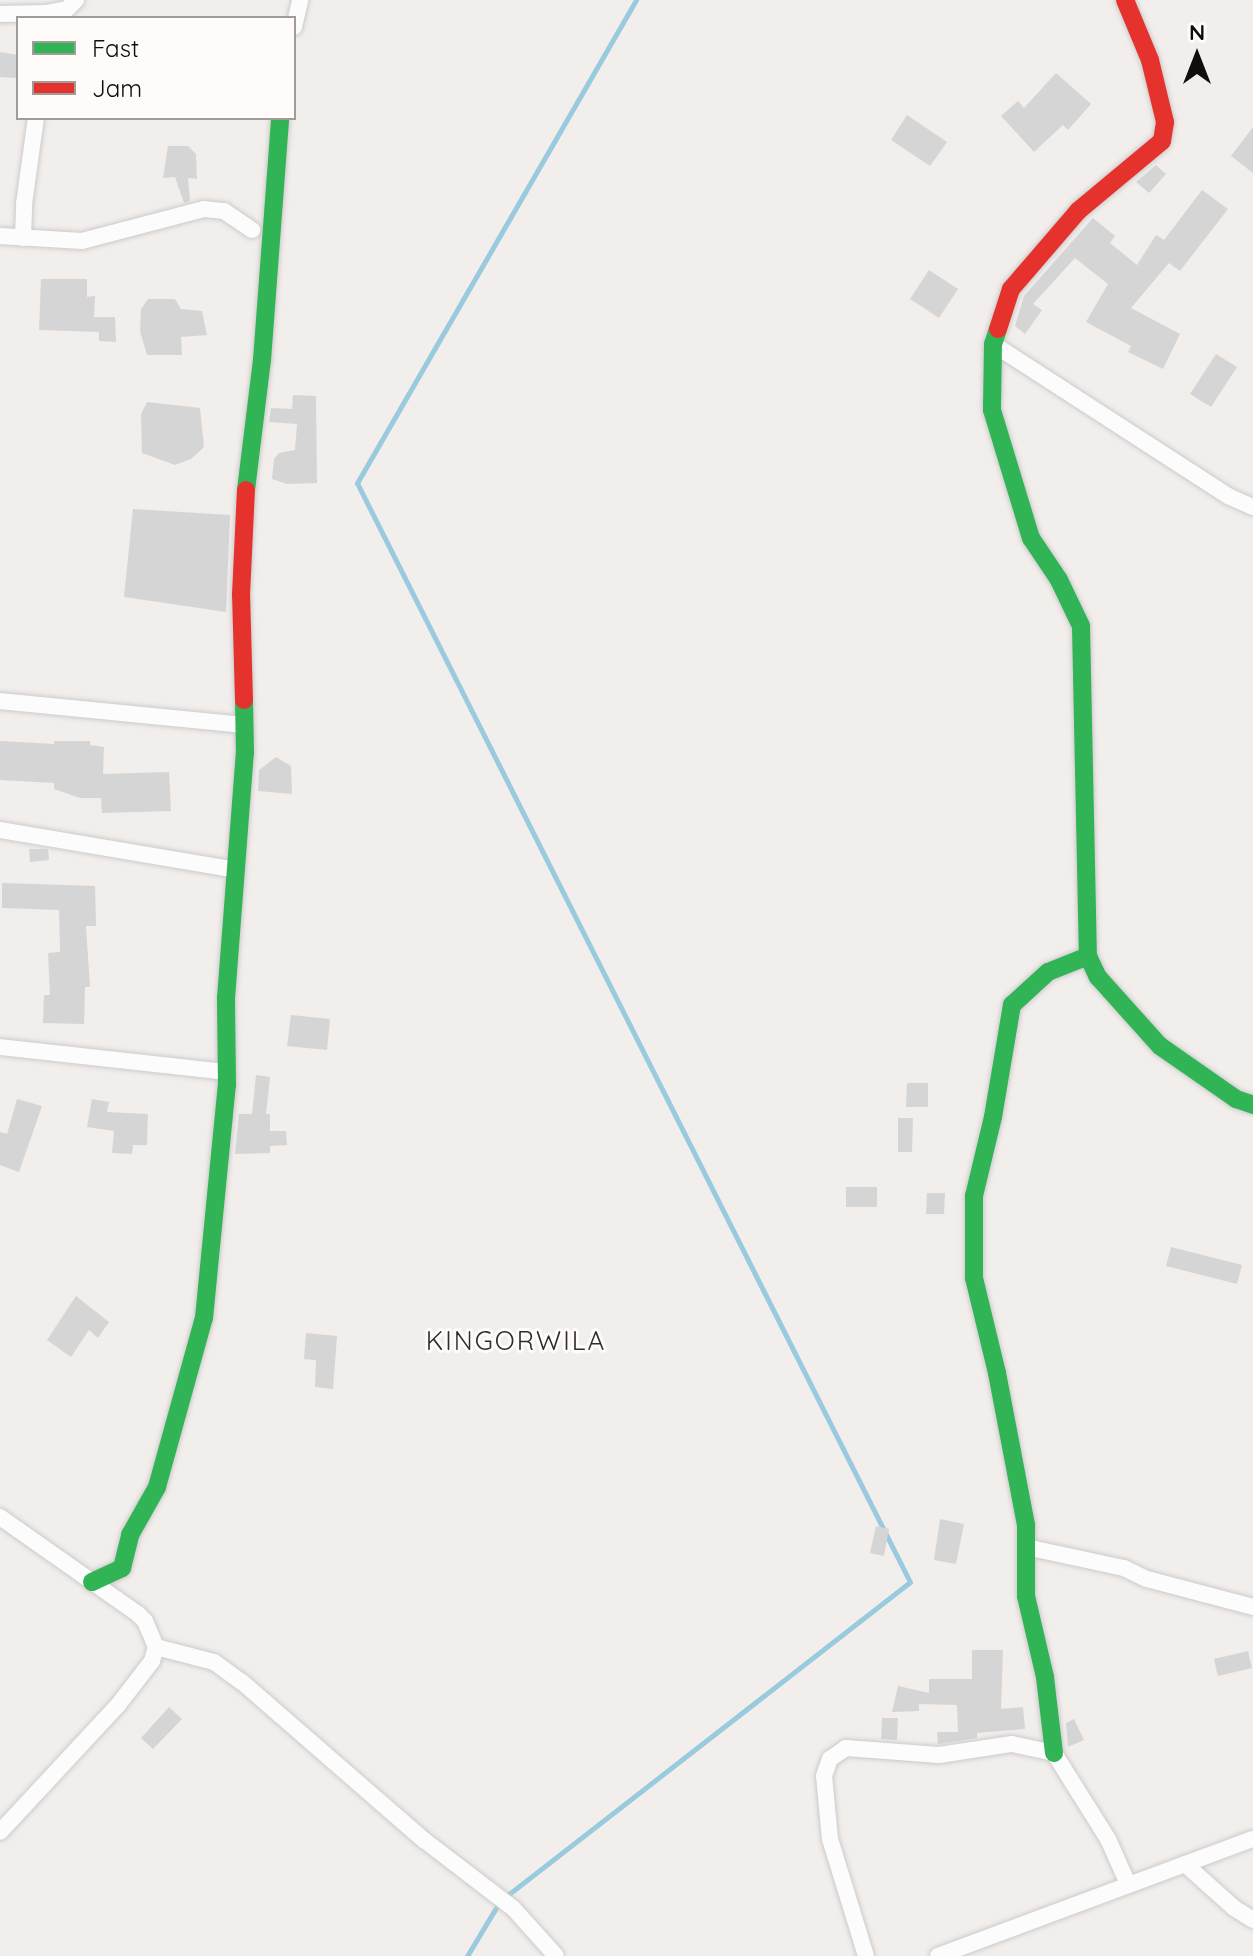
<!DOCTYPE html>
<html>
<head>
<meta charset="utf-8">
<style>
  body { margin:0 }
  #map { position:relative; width:1253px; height:1956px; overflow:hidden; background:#f1eeec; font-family:Quicksand,sans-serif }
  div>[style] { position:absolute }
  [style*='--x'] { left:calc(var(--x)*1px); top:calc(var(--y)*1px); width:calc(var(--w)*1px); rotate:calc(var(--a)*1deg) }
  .stream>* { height:5px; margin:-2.5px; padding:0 2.5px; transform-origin:2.5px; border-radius:2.5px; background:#9acade }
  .building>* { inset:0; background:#d6d5d5 }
  .roads { filter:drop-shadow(0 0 2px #cdcbca) drop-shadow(0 0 2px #cdcbca) }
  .street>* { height:16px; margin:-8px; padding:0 8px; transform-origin:8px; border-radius:8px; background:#fdfcfc }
  .fast>* { height:18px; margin:-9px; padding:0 9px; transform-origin:9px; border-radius:9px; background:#30b455 }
  .jam>* { height:18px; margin:-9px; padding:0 9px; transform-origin:9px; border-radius:9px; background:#e5322d }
  span { translate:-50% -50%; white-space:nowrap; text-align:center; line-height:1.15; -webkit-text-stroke:6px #fffbf9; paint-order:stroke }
  .quarter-label { font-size:26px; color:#302c29; letter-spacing:2px }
  .legend { position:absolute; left:16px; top:16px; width:280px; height:104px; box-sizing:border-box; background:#fffbf9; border:2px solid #9f9c9b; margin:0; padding:10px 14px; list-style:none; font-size:24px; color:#100e0d }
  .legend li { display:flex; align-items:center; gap:16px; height:40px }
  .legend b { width:40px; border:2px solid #9f9c9b }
  .north { position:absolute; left:1157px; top:16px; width:80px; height:80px; -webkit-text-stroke:6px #fffbf9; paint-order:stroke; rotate:0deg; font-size:22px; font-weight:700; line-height:32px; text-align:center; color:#100e0d }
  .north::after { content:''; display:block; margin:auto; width:28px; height:36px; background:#100e0d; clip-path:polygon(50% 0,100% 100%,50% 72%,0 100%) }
</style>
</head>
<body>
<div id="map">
  <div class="stream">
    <i style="--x:467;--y:1956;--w:64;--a:-59"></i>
    <i style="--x:500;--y:1901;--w:519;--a:-37.88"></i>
    <i style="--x:910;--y:1582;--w:1230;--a:-116.71"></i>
    <i style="--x:357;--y:483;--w:558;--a:-59.99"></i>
  </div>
  <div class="building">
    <i style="clip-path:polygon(0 52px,18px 55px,16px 78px,0 77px)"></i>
    <i style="clip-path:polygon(1056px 73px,1091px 104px,1068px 130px,1063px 125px,1034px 152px,1001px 116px,1018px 101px,1024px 108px)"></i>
    <i style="clip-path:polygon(907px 115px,947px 142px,930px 166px,891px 140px)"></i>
    <i style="clip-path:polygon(1253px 127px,1253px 173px,1231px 156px)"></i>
    <i style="clip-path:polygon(168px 146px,188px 146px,196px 154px,197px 179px,188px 178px,190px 201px,184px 203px,175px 177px,163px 178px)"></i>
    <i style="clip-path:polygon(1156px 165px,1166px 174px,1149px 193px,1136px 182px)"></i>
    <i style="clip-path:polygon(1202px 190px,1228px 209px,1180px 271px,1169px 263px,1131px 308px,1180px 334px,1163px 369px,1128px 352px,1131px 346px,1086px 322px,1108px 284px,1075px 258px,1033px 304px,1042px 310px,1025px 334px,1015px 326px,1024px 296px,1093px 218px,1115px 236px,1110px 243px,1137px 265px,1156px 235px,1164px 240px)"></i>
    <i style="clip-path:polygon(929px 270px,958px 289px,939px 318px,910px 299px)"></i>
    <i style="clip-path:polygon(41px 279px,87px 279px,87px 297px,95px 296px,94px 317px,115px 317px,116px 342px,99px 341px,99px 332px,39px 330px)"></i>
    <i style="clip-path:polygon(148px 299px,175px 299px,181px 309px,202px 311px,207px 335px,181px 337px,182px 355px,147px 355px,140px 331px,141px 309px)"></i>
    <i style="clip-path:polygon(1216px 354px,1237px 367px,1211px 407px,1190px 394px)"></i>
    <i style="clip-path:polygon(293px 395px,316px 396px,317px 483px,287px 484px,272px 479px,274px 459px,279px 453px,295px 450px,297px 424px,269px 422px,271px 408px,292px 409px)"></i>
    <i style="clip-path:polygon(147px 402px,200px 408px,204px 447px,191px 459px,175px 465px,142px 453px,141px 414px)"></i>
    <i style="clip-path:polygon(133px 509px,230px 515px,226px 612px,124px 597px)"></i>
    <i style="clip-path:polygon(0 741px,54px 744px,54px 741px,90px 741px,90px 745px,104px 747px,103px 774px,169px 772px,171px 811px,102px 813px,101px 798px,80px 798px,54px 789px,54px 783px,0 780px)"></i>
    <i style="clip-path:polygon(276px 757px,291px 766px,292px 794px,258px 791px,259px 770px)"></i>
    <i style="clip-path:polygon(29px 849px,48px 849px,49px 860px,30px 862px)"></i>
    <i style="clip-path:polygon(2px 883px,95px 886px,96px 926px,86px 926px,90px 987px,85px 987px,84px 1024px,43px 1023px,44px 995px,50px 995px,48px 953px,60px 952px,59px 910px,2px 908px)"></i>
    <i style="clip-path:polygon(291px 1015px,330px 1019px,327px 1050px,287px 1046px)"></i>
    <i style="clip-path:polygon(256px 1075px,270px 1077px,266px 1114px,270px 1114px,270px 1131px,286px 1131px,287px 1145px,270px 1146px,270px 1153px,235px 1154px,239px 1114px,252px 1114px)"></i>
    <i style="clip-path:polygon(907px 1083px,928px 1083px,928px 1107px,906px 1107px)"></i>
    <i style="clip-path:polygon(17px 1099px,42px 1106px,19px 1172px,0 1165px,0 1132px,7px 1134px)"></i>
    <i style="clip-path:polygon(92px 1099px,109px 1102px,107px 1112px,148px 1114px,147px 1145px,133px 1145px,132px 1154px,112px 1153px,114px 1131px,87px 1127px)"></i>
    <i style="clip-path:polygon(898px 1118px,913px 1118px,912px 1152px,898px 1152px)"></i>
    <i style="clip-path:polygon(846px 1187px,877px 1187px,877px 1207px,846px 1207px)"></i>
    <i style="clip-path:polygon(927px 1193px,945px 1193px,944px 1214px,926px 1214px)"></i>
    <i style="clip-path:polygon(1171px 1247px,1242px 1265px,1237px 1284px,1166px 1266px)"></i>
    <i style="clip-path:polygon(76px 1296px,109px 1322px,98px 1338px,89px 1330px,71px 1357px,47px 1340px)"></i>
    <i style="clip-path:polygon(306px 1333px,337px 1336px,333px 1389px,315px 1387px,316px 1360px,304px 1359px)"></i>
    <i style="clip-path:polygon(940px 1519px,964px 1524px,956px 1564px,934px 1560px)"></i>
    <i style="clip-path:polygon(876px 1526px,889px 1529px,884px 1556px,870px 1553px)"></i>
    <i style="clip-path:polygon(972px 1650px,1003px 1650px,1001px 1709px,1023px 1707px,1025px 1729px,977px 1733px,977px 1738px,938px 1744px,937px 1732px,958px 1732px,957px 1705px,919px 1704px,919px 1711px,892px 1712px,898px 1686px,929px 1693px,929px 1679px,972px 1679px)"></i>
    <i style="clip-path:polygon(1248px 1651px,1252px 1668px,1218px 1676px,1214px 1659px)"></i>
    <i style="clip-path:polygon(169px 1707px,182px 1719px,153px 1749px,141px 1738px)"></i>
    <i style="clip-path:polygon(882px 1718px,898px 1718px,897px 1740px,881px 1739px)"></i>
    <i style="clip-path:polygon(1074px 1719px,1084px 1740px,1068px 1747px,1066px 1723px)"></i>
  </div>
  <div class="roads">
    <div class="street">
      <i style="--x:0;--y:14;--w:46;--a:-1.2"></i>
      <i style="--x:46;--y:13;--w:21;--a:-11"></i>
      <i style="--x:67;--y:9;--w:13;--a:-45"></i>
      <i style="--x:294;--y:27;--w:28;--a:-77"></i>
      <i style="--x:0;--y:236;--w:82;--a:3.5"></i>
      <i style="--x:82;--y:241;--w:126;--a:-14.7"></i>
      <i style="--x:204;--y:209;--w:20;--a:6"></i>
      <i style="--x:224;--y:211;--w:34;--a:34"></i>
      <i style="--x:23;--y:238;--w:34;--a:-88"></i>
      <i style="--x:24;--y:204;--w:87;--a:-82.1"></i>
      <i style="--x:993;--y:344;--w:280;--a:32.9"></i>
      <i style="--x:1228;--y:496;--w:27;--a:24"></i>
      <i style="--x:0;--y:701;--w:245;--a:5.6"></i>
      <i style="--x:0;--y:830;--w:239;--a:9.6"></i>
      <i style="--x:0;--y:1047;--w:228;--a:6.3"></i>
      <i style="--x:0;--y:1517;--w:169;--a:35.1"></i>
      <i style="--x:138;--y:1614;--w:10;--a:45"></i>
      <i style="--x:145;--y:1621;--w:28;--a:67"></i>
      <i style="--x:156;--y:1647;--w:15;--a:106"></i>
      <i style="--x:152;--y:1661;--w:56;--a:127.7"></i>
      <i style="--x:118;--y:1705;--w:173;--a:132.9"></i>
      <i style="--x:1026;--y:1547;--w:100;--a:12.1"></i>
      <i style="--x:1124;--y:1568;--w:25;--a:26"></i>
      <i style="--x:1147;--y:1579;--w:110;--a:14.8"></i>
      <i style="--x:156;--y:1647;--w:60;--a:14.5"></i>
      <i style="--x:214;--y:1662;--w:34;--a:36"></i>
      <i style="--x:242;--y:1682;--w:241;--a:41"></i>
      <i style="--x:424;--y:1840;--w:112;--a:37.4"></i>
      <i style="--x:513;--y:1908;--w:64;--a:48.1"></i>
      <i style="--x:1185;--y:1864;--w:66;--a:41.9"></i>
      <i style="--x:1234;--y:1908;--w:22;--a:32"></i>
      <i style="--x:866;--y:1956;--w:122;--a:-107.1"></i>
      <i style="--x:830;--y:1839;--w:63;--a:-95.4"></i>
      <i style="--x:824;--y:1776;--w:18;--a:-71"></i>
      <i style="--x:830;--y:1759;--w:19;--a:-35"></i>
      <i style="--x:846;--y:1748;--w:93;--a:4.3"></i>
      <i style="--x:939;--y:1755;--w:74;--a:-8.6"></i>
      <i style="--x:1012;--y:1744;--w:43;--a:12.1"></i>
      <i style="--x:1054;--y:1753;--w:102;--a:57.9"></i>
      <i style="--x:1108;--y:1839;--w:49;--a:66"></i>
      <i style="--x:938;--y:1956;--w:336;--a:-20.4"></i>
    </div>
    <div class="fast">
      <i style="--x:998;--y:329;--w:16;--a:108"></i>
      <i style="--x:993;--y:344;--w:66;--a:90.9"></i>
      <i style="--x:992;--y:410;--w:134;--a:73.1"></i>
      <i style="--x:1031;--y:538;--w:50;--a:56.3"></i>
      <i style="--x:1059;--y:580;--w:51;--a:64.4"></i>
      <i style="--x:1081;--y:626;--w:330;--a:88.8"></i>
      <i style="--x:1088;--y:956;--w:23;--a:65"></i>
      <i style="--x:1098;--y:977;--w:93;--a:48.1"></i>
      <i style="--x:1160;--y:1046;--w:93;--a:34.9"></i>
      <i style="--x:1236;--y:1099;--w:18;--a:19"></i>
      <i style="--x:246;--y:490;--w:131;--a:-83"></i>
      <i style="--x:262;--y:360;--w:243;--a:-85.7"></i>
      <i style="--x:92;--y:1582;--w:33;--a:-25"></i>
      <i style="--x:122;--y:1568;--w:34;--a:-76"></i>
      <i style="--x:130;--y:1535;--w:55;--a:-60.6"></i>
      <i style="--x:157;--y:1487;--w:175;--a:-74.5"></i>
      <i style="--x:204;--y:1318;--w:234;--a:-84.4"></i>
      <i style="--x:227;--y:1085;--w:87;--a:-90.7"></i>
      <i style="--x:226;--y:998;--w:246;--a:-85.6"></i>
      <i style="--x:245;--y:753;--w:53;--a:-91.1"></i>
      <i style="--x:1054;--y:1753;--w:77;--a:-96.8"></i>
      <i style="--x:1045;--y:1677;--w:83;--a:-103.2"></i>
      <i style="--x:1026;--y:1596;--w:71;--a:-90"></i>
      <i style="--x:1026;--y:1525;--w:155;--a:-100.8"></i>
      <i style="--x:997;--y:1373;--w:98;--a:-103.6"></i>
      <i style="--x:974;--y:1278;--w:82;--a:-90"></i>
      <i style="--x:974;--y:1196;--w:81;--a:-76.5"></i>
      <i style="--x:993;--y:1117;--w:114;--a:-80.4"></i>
      <i style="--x:1012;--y:1005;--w:49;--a:-42.5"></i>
      <i style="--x:1048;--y:972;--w:43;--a:-21.8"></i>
    </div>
    <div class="jam">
      <i style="--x:998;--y:329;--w:42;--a:-72"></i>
      <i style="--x:1011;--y:289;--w:103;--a:-49.3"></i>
      <i style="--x:1078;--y:211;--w:109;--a:-39.8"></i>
      <i style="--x:1162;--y:141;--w:19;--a:-81"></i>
      <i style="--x:1165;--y:122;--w:64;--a:-103.6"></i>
      <i style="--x:1150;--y:60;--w:65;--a:-112.6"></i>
      <i style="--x:244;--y:700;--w:105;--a:-91.6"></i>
      <i style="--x:241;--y:595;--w:105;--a:-87.3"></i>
    </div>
  </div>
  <div class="quarter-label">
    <span style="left:516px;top:1341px">KINGORWILA</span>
  </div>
  <ul class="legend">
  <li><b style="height:10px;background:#30b455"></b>Fast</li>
  <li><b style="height:10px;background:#e5322d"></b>Jam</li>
  </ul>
  <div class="north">N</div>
</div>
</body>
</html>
